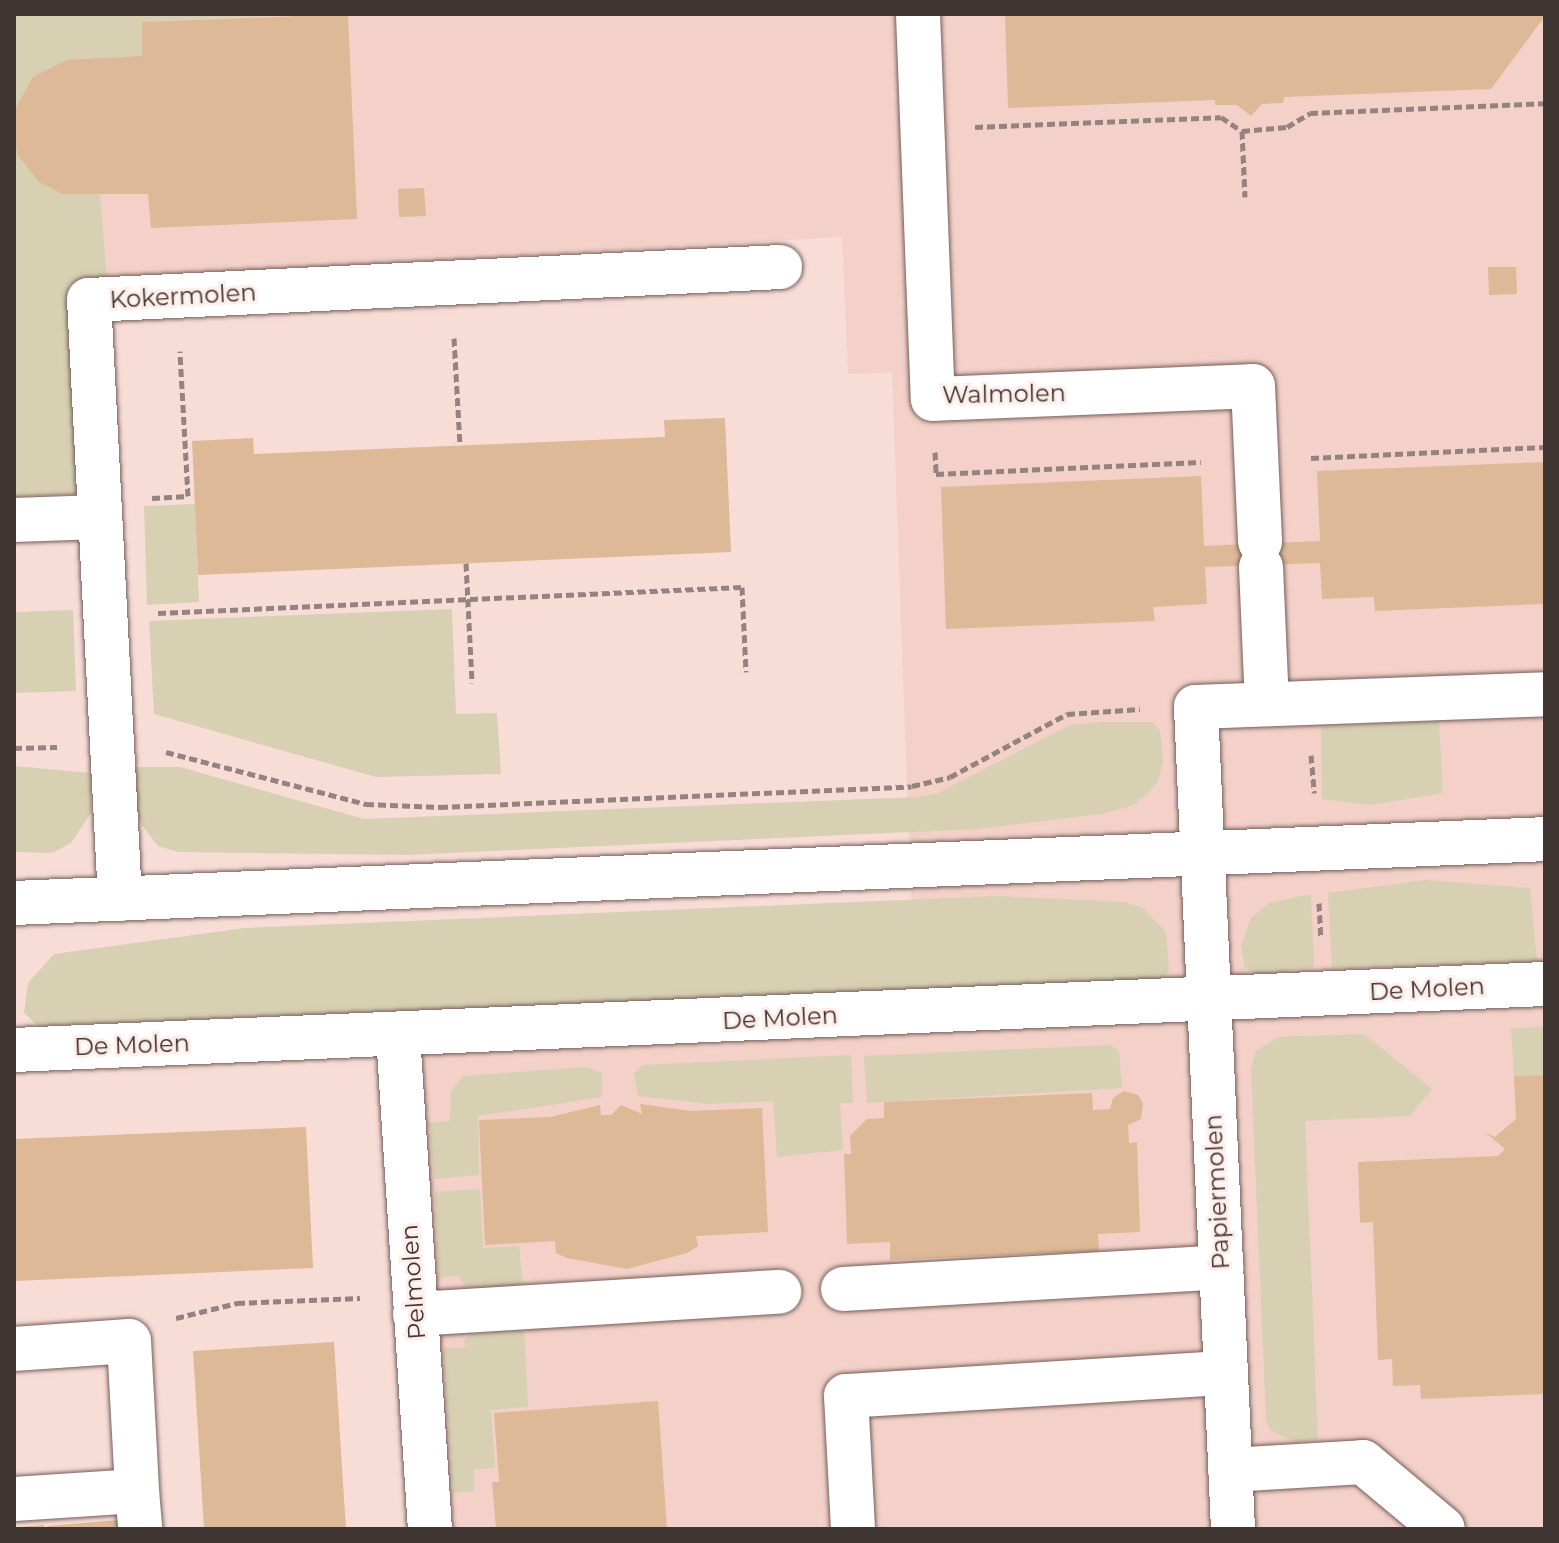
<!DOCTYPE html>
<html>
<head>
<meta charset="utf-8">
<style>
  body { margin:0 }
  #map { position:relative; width:1559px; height:1543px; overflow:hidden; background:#f8ddd7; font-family:Montserrat,sans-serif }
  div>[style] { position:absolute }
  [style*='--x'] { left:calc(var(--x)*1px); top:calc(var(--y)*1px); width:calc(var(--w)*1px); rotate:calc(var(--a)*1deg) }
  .built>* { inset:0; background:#f3d0c8 }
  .green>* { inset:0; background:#d7d0b3 }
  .building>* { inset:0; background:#deb997 }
  .path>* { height:5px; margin-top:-2.5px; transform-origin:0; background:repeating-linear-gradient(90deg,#95837f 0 8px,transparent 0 12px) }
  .roads { filter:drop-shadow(0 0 2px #755e59) drop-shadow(0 0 2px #755e59) }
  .minor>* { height:44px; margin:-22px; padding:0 22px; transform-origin:22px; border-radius:22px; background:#fff }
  span { translate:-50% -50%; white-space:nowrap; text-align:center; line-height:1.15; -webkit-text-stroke:6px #feede9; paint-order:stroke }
  .street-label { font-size:24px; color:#3f3532 }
  .frame { position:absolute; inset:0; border:16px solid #3f3532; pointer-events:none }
</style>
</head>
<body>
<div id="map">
  <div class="built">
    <i style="clip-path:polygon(14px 14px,1545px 14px,1545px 1529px,411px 1529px,375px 949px,912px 925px,892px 373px,848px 374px,842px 237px,14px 284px)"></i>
  </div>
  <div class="green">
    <i style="clip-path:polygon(14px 14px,310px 14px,142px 22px,143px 73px,99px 179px,107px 281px,69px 284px,77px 494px,14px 497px)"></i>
    <i style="clip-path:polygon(195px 504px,199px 602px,147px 605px,144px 506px)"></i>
    <i style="clip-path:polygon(452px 609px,456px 714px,497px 713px,501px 774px,376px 777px,154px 714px,149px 621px)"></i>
    <i style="clip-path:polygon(73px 610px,76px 691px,14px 693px,14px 612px)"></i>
    <i style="clip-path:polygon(1439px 721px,1443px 793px,1370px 805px,1322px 799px,1321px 727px)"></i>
    <i style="clip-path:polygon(1100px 722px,1152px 722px,1160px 730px,1163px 763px,1158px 781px,1147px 794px,1131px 806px,1101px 814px,978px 829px,406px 855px,178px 852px,158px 846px,135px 816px,132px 772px,138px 767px,180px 767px,364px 819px,918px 797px,938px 793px,1070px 725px)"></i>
    <i style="clip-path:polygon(14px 766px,91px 773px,91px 813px,71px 843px,52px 853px,14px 852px)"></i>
    <i style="clip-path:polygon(1426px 880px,1530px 888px,1537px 962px,1332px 969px,1328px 893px)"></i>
    <i style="clip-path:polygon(1311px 894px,1314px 967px,1258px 975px,1245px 968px,1241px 946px,1251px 918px,1269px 903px)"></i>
    <i style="clip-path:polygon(995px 896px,1124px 902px,1143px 908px,1166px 932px,1169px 971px,1159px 979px,38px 1026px,24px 1013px,28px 983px,54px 954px,245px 928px)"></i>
    <i style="clip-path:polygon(1545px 1027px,1545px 1075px,1514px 1076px,1511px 1028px)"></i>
    <i style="clip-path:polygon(1364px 1034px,1432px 1089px,1410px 1116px,1305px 1121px,1318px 1440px,1295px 1442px,1270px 1430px,1266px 1420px,1251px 1068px,1256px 1051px,1278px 1037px)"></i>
    <i style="clip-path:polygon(1110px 1045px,1119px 1051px,1122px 1088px,867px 1103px,864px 1056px)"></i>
    <i style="clip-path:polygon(851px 1055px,853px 1103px,840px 1103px,843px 1150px,777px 1157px,773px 1101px,710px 1104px,638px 1096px,634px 1073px,643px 1065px)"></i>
    <i style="clip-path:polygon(587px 1067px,602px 1073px,602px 1097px,478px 1116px,479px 1175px,434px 1179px,429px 1123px,450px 1121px,451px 1091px,463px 1076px)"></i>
    <i style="clip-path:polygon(480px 1189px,483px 1248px,519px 1246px,523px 1288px,467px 1289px,458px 1276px,439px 1277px,434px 1192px)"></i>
    <i style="clip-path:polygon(524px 1331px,528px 1407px,491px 1410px,495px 1468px,474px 1469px,474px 1491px,453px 1493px,443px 1348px,465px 1348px,464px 1340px,472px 1334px)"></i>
  </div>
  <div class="building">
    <i style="clip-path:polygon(348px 14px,357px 219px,151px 228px,148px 194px,63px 194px,39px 182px,17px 154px,14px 111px,33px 77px,67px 60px,142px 56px,142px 22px)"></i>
    <i style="clip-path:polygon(1005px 14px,1545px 14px,1545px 16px,1491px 89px,1284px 97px,1283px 103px,1262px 104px,1251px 116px,1237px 105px,1215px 105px,1215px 100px,1008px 108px)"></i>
    <i style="clip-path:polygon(424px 188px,426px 216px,399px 217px,398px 189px)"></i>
    <i style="clip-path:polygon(1488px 267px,1516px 267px,1517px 294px,1489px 295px)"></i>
    <i style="clip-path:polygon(725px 418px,731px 552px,198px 575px,192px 441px,253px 438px,254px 454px,665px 437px,664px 420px)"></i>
    <i style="clip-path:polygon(1545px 462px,1545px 604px,1375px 611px,1374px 597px,1322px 599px,1320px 563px,1205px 567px,1207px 604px,1153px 607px,1155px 621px,946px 629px,941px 487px,1201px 476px,1204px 546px,1320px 541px,1317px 471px)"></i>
    <i style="clip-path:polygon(1545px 1075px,1545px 1394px,1421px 1399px,1420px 1385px,1393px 1386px,1392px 1359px,1378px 1360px,1373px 1222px,1360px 1223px,1358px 1162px,1498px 1156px,1505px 1149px,1485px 1132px,1495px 1137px,1516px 1119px,1514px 1076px)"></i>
    <i style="clip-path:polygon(1124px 1091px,1138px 1095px,1143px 1104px,1141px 1119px,1128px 1125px,1129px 1143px,1137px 1142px,1140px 1232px,1098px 1234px,1099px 1251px,890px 1260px,890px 1242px,847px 1244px,844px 1154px,851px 1154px,850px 1136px,867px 1119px,884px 1118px,884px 1102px,1092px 1093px,1093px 1110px,1110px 1109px,1113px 1098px)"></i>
    <i style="clip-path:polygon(640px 1104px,691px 1111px,762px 1108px,768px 1232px,696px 1236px,698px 1246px,687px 1253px,627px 1269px,567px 1258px,556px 1253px,555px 1241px,485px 1245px,479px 1120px,550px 1117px,600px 1105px,601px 1115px,611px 1115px,621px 1105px,642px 1114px)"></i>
    <i style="clip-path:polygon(306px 1127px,313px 1268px,14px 1281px,14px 1139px)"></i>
    <i style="clip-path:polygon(334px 1342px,346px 1529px,204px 1529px,193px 1351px)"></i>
    <i style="clip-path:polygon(658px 1401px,667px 1529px,496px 1529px,492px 1482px,499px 1482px,494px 1413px)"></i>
    <i style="clip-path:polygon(119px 1520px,120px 1529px,47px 1529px,47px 1526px)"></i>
    <i style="clip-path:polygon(44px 1525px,44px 1529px,19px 1529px,19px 1527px)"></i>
  </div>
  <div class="path">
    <i style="--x:975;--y:127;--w:246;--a:-2.3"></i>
    <i style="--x:1221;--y:117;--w:25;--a:34"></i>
    <i style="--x:1242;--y:131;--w:45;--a:-5.1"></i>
    <i style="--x:1287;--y:127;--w:27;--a:-31"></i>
    <i style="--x:1310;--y:113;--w:235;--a:-2.4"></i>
    <i style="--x:1242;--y:131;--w:66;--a:87.4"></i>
    <i style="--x:454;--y:338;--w:107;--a:86.8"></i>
    <i style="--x:935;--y:452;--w:22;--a:87"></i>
    <i style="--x:936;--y:474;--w:265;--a:-2.6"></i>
    <i style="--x:1311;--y:458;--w:234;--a:-2.7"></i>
    <i style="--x:152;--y:498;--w:36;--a:-3"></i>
    <i style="--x:188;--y:496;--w:145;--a:-93.2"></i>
    <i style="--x:466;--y:563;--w:120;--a:87.1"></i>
    <i style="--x:158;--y:613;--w:585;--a:-2.55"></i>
    <i style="--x:742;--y:587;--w:85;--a:87.3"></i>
    <i style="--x:14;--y:748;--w:43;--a:-1.3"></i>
    <i style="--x:166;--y:752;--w:207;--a:14.6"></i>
    <i style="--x:366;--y:804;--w:74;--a:2.3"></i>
    <i style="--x:440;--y:807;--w:472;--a:-2.5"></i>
    <i style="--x:912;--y:786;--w:39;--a:-13"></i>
    <i style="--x:950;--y:777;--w:133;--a:-28.3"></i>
    <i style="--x:1067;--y:714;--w:73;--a:-3.9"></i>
    <i style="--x:1311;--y:755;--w:38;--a:85"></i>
    <i style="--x:1319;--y:903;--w:34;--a:87"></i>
    <i style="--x:176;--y:1318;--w:63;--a:-13.8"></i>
    <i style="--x:237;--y:1303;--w:123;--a:-2.3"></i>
  </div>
  <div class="roads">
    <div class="minor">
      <i style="--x:918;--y:14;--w:385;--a:87.8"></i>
      <i style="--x:933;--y:399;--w:320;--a:-2.3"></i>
      <i style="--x:1253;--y:386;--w:156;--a:87.4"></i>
      <i style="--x:14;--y:520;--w:86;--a:-2"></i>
      <i style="--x:1261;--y:567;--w:137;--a:87.5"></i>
      <i style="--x:120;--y:899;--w:600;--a:-92.96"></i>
      <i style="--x:89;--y:300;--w:692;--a:-2.73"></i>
      <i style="--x:14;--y:903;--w:1532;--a:-2.39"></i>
      <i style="--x:398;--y:1035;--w:495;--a:86.3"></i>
      <i style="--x:14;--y:1050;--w:1532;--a:-2.47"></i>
      <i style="--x:843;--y:1289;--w:379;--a:-3.3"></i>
      <i style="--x:415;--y:1314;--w:365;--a:-3.5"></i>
      <i style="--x:14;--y:1349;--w:115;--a:-4"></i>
      <i style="--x:129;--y:1341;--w:150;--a:86.9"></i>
      <i style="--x:1230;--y:1470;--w:133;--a:-3.4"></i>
      <i style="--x:1363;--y:1462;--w:104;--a:39.9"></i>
      <i style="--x:14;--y:1499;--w:123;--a:-3.7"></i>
      <i style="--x:137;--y:1491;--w:38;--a:85"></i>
      <i style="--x:853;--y:1529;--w:133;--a:-93"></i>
      <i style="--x:846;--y:1396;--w:380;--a:-3.5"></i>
      <i style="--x:1233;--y:1529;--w:823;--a:-92.58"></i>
      <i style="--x:1196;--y:707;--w:349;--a:-2.1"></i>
    </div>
  </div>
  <div class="street-label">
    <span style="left:183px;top:296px;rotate:-3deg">Kokermolen</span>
    <span style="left:1004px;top:394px;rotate:-1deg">Walmolen</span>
    <span style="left:1427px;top:989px;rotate:-3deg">De Molen</span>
    <span style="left:780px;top:1018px;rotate:-3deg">De Molen</span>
    <span style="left:132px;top:1045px;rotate:-2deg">De Molen</span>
    <span style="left:1217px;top:1192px;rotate:-93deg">Papiermolen</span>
    <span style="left:413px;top:1282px;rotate:-94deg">Pelmolen</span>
  </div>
  <div class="frame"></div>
</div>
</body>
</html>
